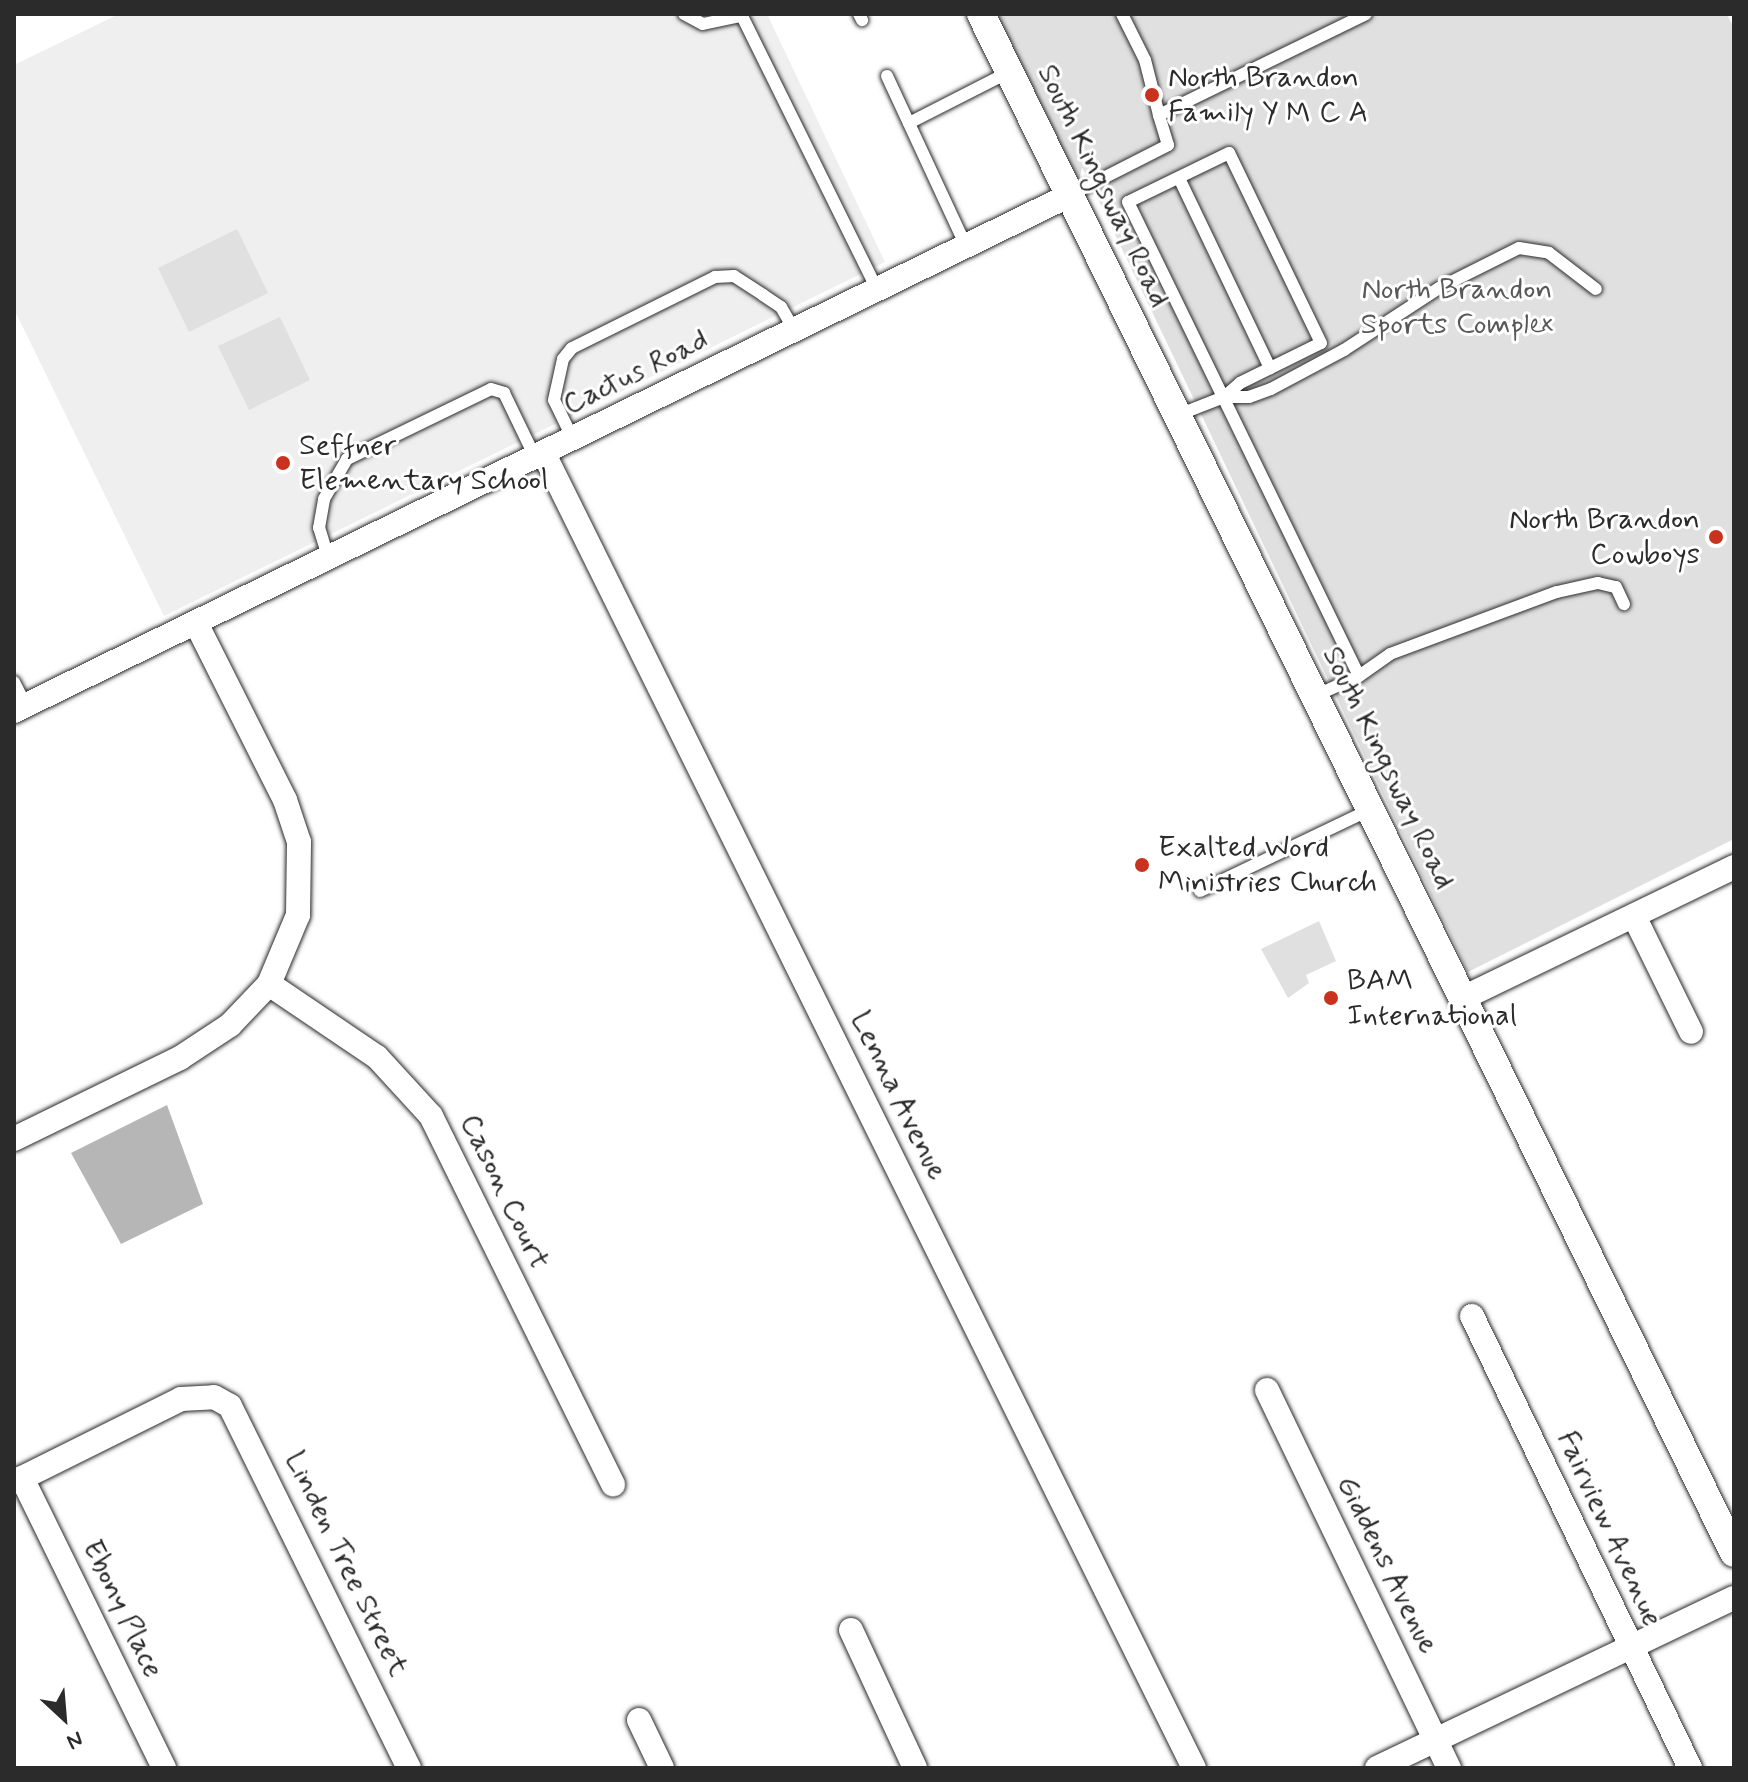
<!DOCTYPE html>
<html>
<head>
<meta charset="utf-8">
<style>
  body { margin:0 }
  #map { position:relative; width:1748px; height:1782px; overflow:hidden; background:#fff; font-family:Mynerve,sans-serif }
  div>[style] { position:absolute }
  [style*='--x'] { left:calc(var(--x)*1px); top:calc(var(--y)*1px); width:calc(var(--w)*1px); rotate:calc(var(--a)*1deg) }
  .built>* { inset:0; background:#efefef }
  .green>* { inset:0; background:#e0e0e0 }
  .water>* { inset:0; background:#b6b6b6 }
  .roads { filter:drop-shadow(0 0 2px #2b2b2b) drop-shadow(0 0 2px #2b2b2b) }
  .service>* { height:12px; margin:-6px; padding:0 6px; transform-origin:6px; border-radius:6px; background:#fff }
  .minor>* { height:24px; margin:-12px; padding:0 12px; transform-origin:12px; border-radius:12px; background:#fff }
  .tertiary>* { height:28px; margin:-14px; padding:0 14px; transform-origin:14px; border-radius:14px; background:#fff }
  .dots>* { width:22px; height:22px; translate:-50% -50%; box-sizing:border-box; border:4px solid #fff; border-radius:50% }
  span { translate:-50% -50%; white-space:nowrap; text-align:center; line-height:1.15; -webkit-text-stroke:6px #fff; paint-order:stroke }
  .poi-label { font-size:30px; color:#2b2b2b }
  .left { translate:0 -50%; text-align:left }
  .right { translate:-100% -50%; text-align:right }
  .street-label { font-size:30px; color:#2b2b2b }
  .park-label { font-size:30px; color:#585858 }
  .frame { position:absolute; inset:0; border:16px solid #2b2b2b; pointer-events:none }
  .north { position:absolute; left:24px; top:1678px; width:80px; height:80px; -webkit-text-stroke:6px #fff; paint-order:stroke; rotate:154deg; font-size:22px; font-weight:700; line-height:32px; text-align:center; color:#2b2b2b }
  .north::after { content:''; display:block; margin:auto; width:28px; height:36px; background:#2b2b2b; clip-path:polygon(50% 0,100% 100%,50% 72%,0 100%) }
</style>
</head>
<body>
<div id="map">
  <div class="built">
    <i style="clip-path:polygon(119px 14px,767px 14px,885px 262px,164px 616px,14px 309px,14px 65px)"></i>
  </div>
  <div class="green">
    <i style="clip-path:polygon(992px 14px,1727px 14px,1734px 28px,1734px 839px,1468px 972px,1087px 176px,1082px 168px,1079px 180px,1330px 703px)"></i>
    <i style="clip-path:polygon(237px 229px,268px 293px,189px 332px,158px 268px)"></i>
    <i style="clip-path:polygon(280px 317px,310px 380px,249px 410px,218px 346px)"></i>
    <i style="clip-path:polygon(1319px 921px,1336px 961px,1306px 975px,1309px 983px,1288px 998px,1261px 949px)"></i>
  </div>
  <div class="water">
    <i style="clip-path:polygon(167px 1105px,203px 1204px,121px 1244px,71px 1153px)"></i>
  </div>
  <div class="roads">
    <div class="service">
      <i style="--x:684;--y:14;--w:21;--a:28"></i>
      <i style="--x:703;--y:24;--w:40;--a:-12"></i>
      <i style="--x:741;--y:14;--w:307;--a:63.7"></i>
      <i style="--x:859;--y:14;--w:7;--a:63"></i>
      <i style="--x:1122;--y:14;--w:51;--a:63.4"></i>
      <i style="--x:1145;--y:60;--w:57;--a:75.7"></i>
      <i style="--x:887;--y:76;--w:187;--a:65.1"></i>
      <i style="--x:909;--y:123;--w:112;--a:-27"></i>
      <i style="--x:1179;--y:178;--w:211;--a:64.4"></i>
      <i style="--x:1070;--y:195;--w:110;--a:-27"></i>
      <i style="--x:1168;--y:145;--w:31;--a:-107"></i>
      <i style="--x:1159;--y:115;--w:230;--a:-26"></i>
      <i style="--x:1224;--y:397;--w:21;--a:-41"></i>
      <i style="--x:1240;--y:383;--w:90;--a:-26.3"></i>
      <i style="--x:1321;--y:343;--w:211;--a:-115.8"></i>
      <i style="--x:1229;--y:153;--w:112;--a:154.1"></i>
      <i style="--x:1128;--y:202;--w:527;--a:64.02"></i>
      <i style="--x:1359;--y:676;--w:48;--a:155.6"></i>
      <i style="--x:1178;--y:415;--w:49;--a:-21.4"></i>
      <i style="--x:1224;--y:397;--w:25;--a:0"></i>
      <i style="--x:1249;--y:397;--w:23;--a:-20"></i>
      <i style="--x:1271;--y:389;--w:83;--a:-28.1"></i>
      <i style="--x:1344;--y:350;--w:113;--a:-33.1"></i>
      <i style="--x:1439;--y:288;--w:89;--a:-26.6"></i>
      <i style="--x:1519;--y:248;--w:30;--a:9"></i>
      <i style="--x:1549;--y:253;--w:59;--a:37.5"></i>
      <i style="--x:573;--y:439;--w:43;--a:-116"></i>
      <i style="--x:554;--y:400;--w:42;--a:-77.6"></i>
      <i style="--x:563;--y:359;--w:14;--a:-51"></i>
      <i style="--x:572;--y:348;--w:160;--a:-26.4"></i>
      <i style="--x:715;--y:277;--w:19;--a:-3"></i>
      <i style="--x:734;--y:276;--w:35;--a:33"></i>
      <i style="--x:763;--y:295;--w:22;--a:34"></i>
      <i style="--x:781;--y:307;--w:28;--a:60"></i>
      <i style="--x:329;--y:560;--w:34;--a:-107"></i>
      <i style="--x:319;--y:528;--w:29;--a:-80"></i>
      <i style="--x:324;--y:499;--w:46;--a:-60.1"></i>
      <i style="--x:347;--y:459;--w:160;--a:-25.9"></i>
      <i style="--x:491;--y:389;--w:14;--a:17"></i>
      <i style="--x:504;--y:393;--w:71;--a:64.2"></i>
      <i style="--x:1359;--y:676;--w:38;--a:-35"></i>
      <i style="--x:1390;--y:654;--w:178;--a:-20.4"></i>
      <i style="--x:1557;--y:592;--w:42;--a:-12.4"></i>
      <i style="--x:1598;--y:583;--w:18;--a:13"></i>
      <i style="--x:1616;--y:587;--w:19;--a:65"></i>
      <i style="--x:14;--y:682;--w:27;--a:63"></i>
      <i style="--x:1200;--y:891;--w:190;--a:-25.6"></i>
    </div>
    <div class="minor">
      <i style="--x:544;--y:454;--w:1466;--a:63.68"></i>
      <i style="--x:14;--y:711;--w:1175;--a:-26.04"></i>
      <i style="--x:1634;--y:916;--w:129;--a:63.8"></i>
      <i style="--x:269;--y:984;--w:130;--a:34.1"></i>
      <i style="--x:377;--y:1057;--w:80;--a:47.5"></i>
      <i style="--x:431;--y:1116;--w:411;--a:63.7"></i>
      <i style="--x:1463;--y:998;--w:301;--a:-25.8"></i>
      <i style="--x:14;--y:1139;--w:185;--a:-26"></i>
      <i style="--x:180;--y:1058;--w:60;--a:-33.4"></i>
      <i style="--x:230;--y:1025;--w:57;--a:-46.4"></i>
      <i style="--x:269;--y:984;--w:75;--a:-67.2"></i>
      <i style="--x:298;--y:915;--w:73;--a:-89.2"></i>
      <i style="--x:299;--y:842;--w:44;--a:-108.4"></i>
      <i style="--x:285;--y:800;--w:196;--a:-116.7"></i>
      <i style="--x:1472;--y:1316;--w:502;--a:64.25"></i>
      <i style="--x:1267;--y:1390;--w:420;--a:64.3"></i>
      <i style="--x:22;--y:1478;--w:323;--a:63.9"></i>
      <i style="--x:14;--y:1482;--w:186;--a:-26.4"></i>
      <i style="--x:181;--y:1399;--w:33;--a:-3"></i>
      <i style="--x:214;--y:1397;--w:18;--a:29"></i>
      <i style="--x:230;--y:1406;--w:404;--a:63.7"></i>
      <i style="--x:851;--y:1630;--w:152;--a:65.1"></i>
      <i style="--x:639;--y:1720;--w:53;--a:64.4"></i>
      <i style="--x:1377;--y:1768;--w:395;--a:-25.5"></i>
    </div>
    <div class="tertiary">
      <i style="--x:981;--y:14;--w:1713;--a:63.93"></i>
    </div>
  </div>
  <div class="dots">
    <i style="left:1152px;top:95px;background:#c8321e"></i>
    <i style="left:283px;top:463px;background:#c8321e"></i>
    <i style="left:1716px;top:537px;background:#c8321e"></i>
    <i style="left:1142px;top:865px;background:#c8321e"></i>
    <i style="left:1331px;top:998px;background:#c8321e"></i>
  </div>
  <div class="poi-label">
    <span class="left" style="left:1168px;top:95px">North Brandon<br>Family Y M C A</span>
    <span class="left" style="left:299px;top:463px">Seffner<br>Elementary School</span>
    <span class="right" style="left:1700px;top:537px">North Brandon<br>Cowboys</span>
    <span class="left" style="left:1158px;top:865px">Exalted Word<br>Ministries Church</span>
    <span class="left" style="left:1347px;top:998px">BAM<br>International</span>
  </div>
  <div class="street-label">
    <span style="left:1103px;top:186px;rotate:64deg">South Kingsway Road</span>
    <span style="left:636px;top:373px;rotate:-26deg">Cactus Road</span>
    <span style="left:1388px;top:768px;rotate:64deg">South Kingsway Road</span>
    <span style="left:898px;top:1096px;rotate:64deg">Lenna Avenue</span>
    <span style="left:504px;top:1192px;rotate:64deg">Cason Court</span>
    <span style="left:1609px;top:1529px;rotate:65deg">Fairview Avenue</span>
    <span style="left:346px;top:1564px;rotate:64deg">Linden Tree Street</span>
    <span style="left:1387px;top:1565px;rotate:64deg">Giddens Avenue</span>
    <span style="left:122px;top:1609px;rotate:64deg">Ebony Place</span>
  </div>
  <div class="park-label">
    <span style="left:1457px;top:307px">North Brandon<br>Sports Complex</span>
  </div>
  <div class="frame"></div>
  <div class="north">N</div>
</div>
</body>
</html>
